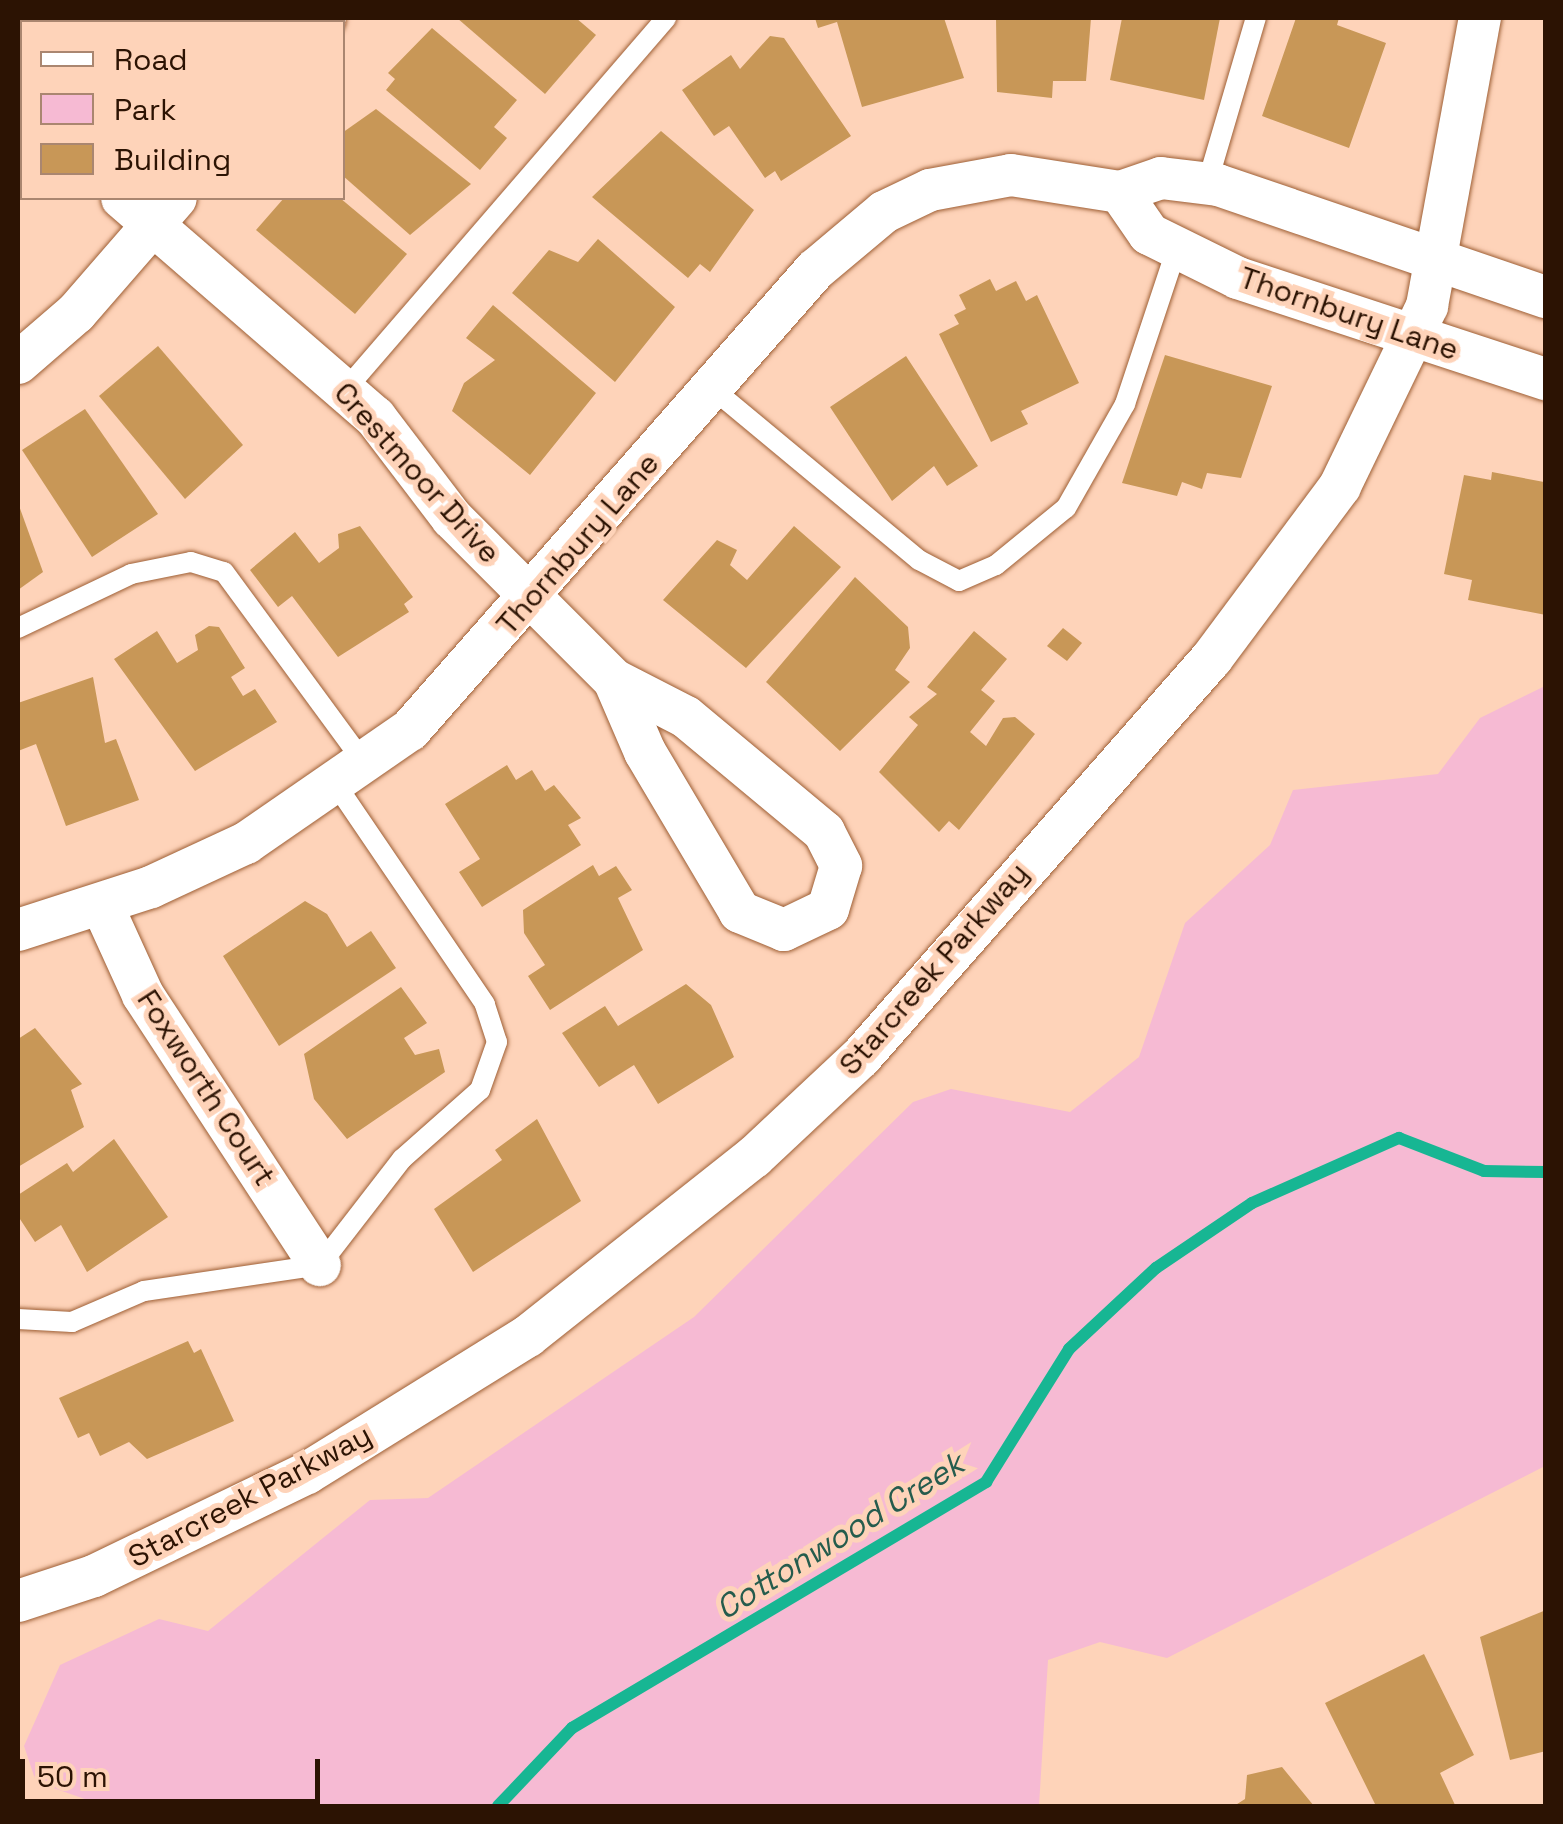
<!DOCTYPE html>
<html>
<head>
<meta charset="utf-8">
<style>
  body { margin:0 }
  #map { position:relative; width:1563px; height:1824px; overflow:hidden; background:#fed3b9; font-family:"Space Grotesk",sans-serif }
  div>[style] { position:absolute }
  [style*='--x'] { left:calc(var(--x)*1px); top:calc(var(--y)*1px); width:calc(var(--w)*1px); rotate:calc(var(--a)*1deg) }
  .green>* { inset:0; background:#f6bad3 }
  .stream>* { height:12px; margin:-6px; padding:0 6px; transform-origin:6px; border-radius:6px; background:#17b693 }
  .building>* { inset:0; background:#c89757 }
  .roads { filter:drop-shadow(0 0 2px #9e5f35) drop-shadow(0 0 2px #9e5f35) }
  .lane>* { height:20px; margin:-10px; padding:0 10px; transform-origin:10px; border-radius:10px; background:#fff }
  .street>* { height:42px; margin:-21px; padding:0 21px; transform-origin:21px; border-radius:21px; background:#fff }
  span { translate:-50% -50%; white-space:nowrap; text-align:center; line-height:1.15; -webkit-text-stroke:10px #fed3b9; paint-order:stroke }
  .street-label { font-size:30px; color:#2c1303 }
  .water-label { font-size:32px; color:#255c4d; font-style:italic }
  .frame { position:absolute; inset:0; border:20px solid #2c1303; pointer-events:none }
  .legend { position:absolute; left:20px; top:20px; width:325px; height:180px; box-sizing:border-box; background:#fed3b9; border:2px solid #aa8670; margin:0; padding:12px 18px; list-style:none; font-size:30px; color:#2c1303 }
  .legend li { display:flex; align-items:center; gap:20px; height:50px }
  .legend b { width:50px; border:2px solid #aa8670 }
  .scale { position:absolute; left:20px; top:1759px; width:300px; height:45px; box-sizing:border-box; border:5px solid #2c1303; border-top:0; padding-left:12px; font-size:30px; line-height:35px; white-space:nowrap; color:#2c1303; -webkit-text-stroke:8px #fed3b9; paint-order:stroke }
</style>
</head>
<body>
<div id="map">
  <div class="green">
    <i style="clip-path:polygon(1545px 686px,1545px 1466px,1167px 1658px,1100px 1642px,1048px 1660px,1039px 1806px,105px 1806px,36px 1782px,24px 1746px,60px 1665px,159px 1619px,208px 1631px,370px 1500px,428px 1498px,694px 1317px,913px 1102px,951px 1089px,1070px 1112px,1139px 1057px,1185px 923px,1270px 845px,1293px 790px,1438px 774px,1480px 718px)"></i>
  </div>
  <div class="stream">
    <i style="--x:498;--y:1806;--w:108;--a:-46.5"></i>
    <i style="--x:572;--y:1728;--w:482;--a:-30.7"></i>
    <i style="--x:986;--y:1482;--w:157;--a:-58"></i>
    <i style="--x:1069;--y:1349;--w:119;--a:-43"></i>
    <i style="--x:1156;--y:1268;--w:116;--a:-34.1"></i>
    <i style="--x:1252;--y:1203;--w:161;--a:-23.9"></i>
    <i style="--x:1399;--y:1138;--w:91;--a:21.2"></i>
    <i style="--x:1484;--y:1171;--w:62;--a:0.9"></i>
  </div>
  <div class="building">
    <i style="clip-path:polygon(49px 18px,94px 18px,88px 22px)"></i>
    <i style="clip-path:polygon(123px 18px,227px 18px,232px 22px,118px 22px)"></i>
    <i style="clip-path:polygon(457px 18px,576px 18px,596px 35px,545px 94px)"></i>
    <i style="clip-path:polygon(815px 18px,944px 18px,964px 78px,862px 107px,837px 22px,818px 28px)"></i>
    <i style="clip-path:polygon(996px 18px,1091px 18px,1086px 81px,1053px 81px,1052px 98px,997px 92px)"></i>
    <i style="clip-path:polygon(1122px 18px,1220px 18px,1204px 100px,1110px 80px)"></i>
    <i style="clip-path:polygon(1296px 18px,1339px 18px,1337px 25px,1386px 43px,1349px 148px,1262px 116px)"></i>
    <i style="clip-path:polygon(432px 28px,517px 100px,494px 127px,507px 138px,480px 170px,386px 90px,395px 79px,388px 73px)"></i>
    <i style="clip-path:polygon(770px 36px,784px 38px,851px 136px,781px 181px,775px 171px,765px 178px,729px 126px,714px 136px,682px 90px,731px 55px,740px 69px)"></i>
    <i style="clip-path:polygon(376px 109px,471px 184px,410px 235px,342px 175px,342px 133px)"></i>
    <i style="clip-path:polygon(661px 131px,754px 210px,710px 272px,700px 264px,688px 278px,592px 197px)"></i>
    <i style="clip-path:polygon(284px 198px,340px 198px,407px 254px,355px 314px,256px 230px)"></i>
    <i style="clip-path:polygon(598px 239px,675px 307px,615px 382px,512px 293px,549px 250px,578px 262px)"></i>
    <i style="clip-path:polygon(990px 279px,996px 291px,1016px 281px,1026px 301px,1037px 295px,1079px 383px,1021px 411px,1028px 424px,991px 442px,939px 334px,959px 324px,954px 315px,966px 309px,959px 295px)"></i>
    <i style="clip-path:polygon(493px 305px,596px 393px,530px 475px,452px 411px,464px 383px,495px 360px,466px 338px)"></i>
    <i style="clip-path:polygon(158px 346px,243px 445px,185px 499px,99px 396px)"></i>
    <i style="clip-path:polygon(1165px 355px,1272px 386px,1241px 478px,1207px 473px,1202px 489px,1182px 482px,1177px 496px,1122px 483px)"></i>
    <i style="clip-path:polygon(906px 356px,978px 466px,947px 486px,934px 466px,892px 501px,830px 407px)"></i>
    <i style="clip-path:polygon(85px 409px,158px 514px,92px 557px,22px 450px)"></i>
    <i style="clip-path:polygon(1492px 472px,1544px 482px,1546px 615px,1468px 600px,1472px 580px,1444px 574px,1464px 475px,1491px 480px)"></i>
    <i style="clip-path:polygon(18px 503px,43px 572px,18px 590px)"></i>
    <i style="clip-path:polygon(360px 526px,413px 597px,404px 604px,409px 612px,338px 657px,292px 596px,278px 607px,250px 570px,295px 532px,319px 563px,339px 548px,338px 534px)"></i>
    <i style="clip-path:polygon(794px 526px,841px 567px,746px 668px,663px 600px,717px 540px,737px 550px,730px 565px,747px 580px)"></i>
    <i style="clip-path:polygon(855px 577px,908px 627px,910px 648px,895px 670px,910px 682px,840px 751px,766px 682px)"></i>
    <i style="clip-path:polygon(209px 626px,219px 627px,245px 668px,231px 677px,243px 696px,255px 689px,277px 722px,195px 771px,114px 659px,157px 631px,177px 663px,198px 650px,195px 635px)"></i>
    <i style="clip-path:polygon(1063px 628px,1082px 643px,1067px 661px,1047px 646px)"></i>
    <i style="clip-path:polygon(974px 631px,1007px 659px,981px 690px,995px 701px,970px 732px,986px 746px,1003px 718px,1015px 717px,1035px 734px,959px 830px,949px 821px,939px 832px,879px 772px,918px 725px,909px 717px,937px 694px,927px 687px)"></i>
    <i style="clip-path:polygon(93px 677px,105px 743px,116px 739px,139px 800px,66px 826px,36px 744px,18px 751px,18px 703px)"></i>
    <i style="clip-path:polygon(507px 765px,516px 780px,532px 770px,545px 791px,554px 785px,581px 818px,568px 825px,581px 845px,482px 907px,459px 872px,480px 859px,445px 804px)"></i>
    <i style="clip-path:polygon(593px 865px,599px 876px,616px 866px,632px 890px,618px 898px,643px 950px,550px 1010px,528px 976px,545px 965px,524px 933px,523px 910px)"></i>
    <i style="clip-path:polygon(305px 901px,327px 914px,347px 947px,371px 931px,396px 968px,279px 1046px,223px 956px)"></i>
    <i style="clip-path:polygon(686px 984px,711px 1005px,734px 1057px,658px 1104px,634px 1065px,599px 1087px,562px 1033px,605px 1006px,618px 1026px)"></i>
    <i style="clip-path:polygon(401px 987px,427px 1023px,404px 1038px,415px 1055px,439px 1049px,445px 1072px,347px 1139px,314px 1099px,304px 1054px)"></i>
    <i style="clip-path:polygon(35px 1028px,82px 1084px,71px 1090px,84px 1127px,18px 1167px,18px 1039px)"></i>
    <i style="clip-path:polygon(537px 1119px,581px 1201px,473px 1272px,434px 1209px,502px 1160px,495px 1150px)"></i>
    <i style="clip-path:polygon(114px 1139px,168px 1217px,87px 1272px,61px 1225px,35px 1242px,18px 1216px,18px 1195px,67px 1163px,73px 1172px)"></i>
    <i style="clip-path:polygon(188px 1341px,194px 1353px,201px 1349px,234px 1421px,147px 1459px,129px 1442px,100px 1456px,89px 1433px,78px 1438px,59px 1398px)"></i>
    <i style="clip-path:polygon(1546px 1610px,1546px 1751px,1510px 1760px,1480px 1637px)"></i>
    <i style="clip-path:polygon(1424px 1654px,1474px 1755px,1440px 1773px,1455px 1805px,1376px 1806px,1325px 1703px)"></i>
    <i style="clip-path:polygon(1282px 1767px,1314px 1806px,1234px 1806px,1245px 1799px,1247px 1775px)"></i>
  </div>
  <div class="roads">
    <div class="lane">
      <i style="--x:1207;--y:184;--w:173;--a:-73.6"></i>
      <i style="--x:346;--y:389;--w:490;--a:-49.2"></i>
      <i style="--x:713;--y:389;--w:268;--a:39.7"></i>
      <i style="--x:919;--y:560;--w:45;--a:27.7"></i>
      <i style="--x:959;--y:581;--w:40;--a:-23.4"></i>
      <i style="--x:996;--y:565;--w:90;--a:-39.2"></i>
      <i style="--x:1066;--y:508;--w:120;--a:-60.4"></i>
      <i style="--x:1125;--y:404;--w:164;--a:-71.6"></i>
      <i style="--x:18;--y:628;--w:125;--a:-25.5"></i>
      <i style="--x:131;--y:574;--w:61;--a:-11.3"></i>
      <i style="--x:191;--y:562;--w:34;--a:17"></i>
      <i style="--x:224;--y:572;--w:238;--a:53.7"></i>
      <i style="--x:18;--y:1319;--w:54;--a:3.2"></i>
      <i style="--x:72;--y:1322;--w:78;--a:-23.3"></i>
      <i style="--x:144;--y:1291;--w:178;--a:-8.4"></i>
      <i style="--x:320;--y:1265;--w:134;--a:-52.3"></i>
      <i style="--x:402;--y:1159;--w:104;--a:-41.5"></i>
      <i style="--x:480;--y:1090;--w:51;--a:-70.5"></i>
      <i style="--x:497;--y:1042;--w:40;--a:-108"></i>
      <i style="--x:485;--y:1004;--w:263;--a:-124.2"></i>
    </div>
    <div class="street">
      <i style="--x:320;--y:22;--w:6;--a:-39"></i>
      <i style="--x:18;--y:101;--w:7;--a:56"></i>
      <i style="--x:1120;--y:192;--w:51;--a:55.4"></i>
      <i style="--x:1149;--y:234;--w:99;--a:26.3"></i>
      <i style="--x:1238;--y:278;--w:324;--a:18.2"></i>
      <i style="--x:122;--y:198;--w:335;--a:40.9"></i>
      <i style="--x:375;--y:417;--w:127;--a:52.7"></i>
      <i style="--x:452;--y:518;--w:229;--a:45"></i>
      <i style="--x:614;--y:680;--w:81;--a:27.2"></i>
      <i style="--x:686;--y:717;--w:180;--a:39.8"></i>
      <i style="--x:824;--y:832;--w:38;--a:63"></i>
      <i style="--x:841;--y:866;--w:45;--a:106.8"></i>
      <i style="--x:828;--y:909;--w:49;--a:154.5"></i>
      <i style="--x:784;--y:930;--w:48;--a:-157.8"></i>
      <i style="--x:740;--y:912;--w:186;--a:-120.7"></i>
      <i style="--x:645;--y:752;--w:78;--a:-113.3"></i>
      <i style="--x:18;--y:363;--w:77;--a:-40.8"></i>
      <i style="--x:76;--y:313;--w:152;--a:-49"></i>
      <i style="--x:102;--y:905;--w:99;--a:65.5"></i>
      <i style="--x:143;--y:995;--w:323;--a:56.8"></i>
      <i style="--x:18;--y:930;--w:140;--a:-17.9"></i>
      <i style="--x:151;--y:887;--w:105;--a:-24.9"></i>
      <i style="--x:246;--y:843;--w:199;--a:-34.6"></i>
      <i style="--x:410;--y:730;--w:613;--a:-48.64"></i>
      <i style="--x:815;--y:270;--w:90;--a:-40"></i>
      <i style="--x:884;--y:212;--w:51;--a:-25.6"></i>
      <i style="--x:930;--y:190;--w:82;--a:-10.5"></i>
      <i style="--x:1011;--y:175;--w:110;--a:8.9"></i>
      <i style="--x:1120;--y:192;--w:43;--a:-18.9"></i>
      <i style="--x:1161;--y:178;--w:57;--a:7"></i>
      <i style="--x:1218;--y:185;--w:347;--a:18.9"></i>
      <i style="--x:18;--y:1601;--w:80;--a:-18.2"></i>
      <i style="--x:94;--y:1576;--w:237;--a:-25.8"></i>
      <i style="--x:307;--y:1473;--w:260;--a:-31.8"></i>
      <i style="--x:528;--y:1336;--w:288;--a:-38.4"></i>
      <i style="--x:754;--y:1157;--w:146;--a:-43.1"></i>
      <i style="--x:861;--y:1057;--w:531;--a:-48.66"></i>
      <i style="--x:1212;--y:658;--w:214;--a:-53.3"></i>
      <i style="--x:1340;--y:486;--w:200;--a:-64.2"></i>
      <i style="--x:1427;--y:306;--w:293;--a:-79.6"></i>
    </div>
  </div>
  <div class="street-label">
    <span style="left:1349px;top:314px;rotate:19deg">Thornbury Lane</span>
    <span style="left:417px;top:473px;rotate:48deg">Crestmoor Drive</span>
    <span style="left:578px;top:544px;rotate:-49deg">Thornbury Lane</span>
    <span style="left:934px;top:969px;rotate:-49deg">Starcreek Parkway</span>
    <span style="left:206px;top:1088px;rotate:57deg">Foxworth Court</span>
    <span style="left:250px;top:1496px;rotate:-28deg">Starcreek Parkway</span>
  </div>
  <div class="water-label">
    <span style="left:840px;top:1536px;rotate:-32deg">Cottonwood Creek</span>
  </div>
  <div class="frame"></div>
  <ul class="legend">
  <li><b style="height:12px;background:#fff"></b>Road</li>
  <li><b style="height:28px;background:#f6bad3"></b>Park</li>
  <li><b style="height:28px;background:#c89757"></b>Building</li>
  </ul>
  <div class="scale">50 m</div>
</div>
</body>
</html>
